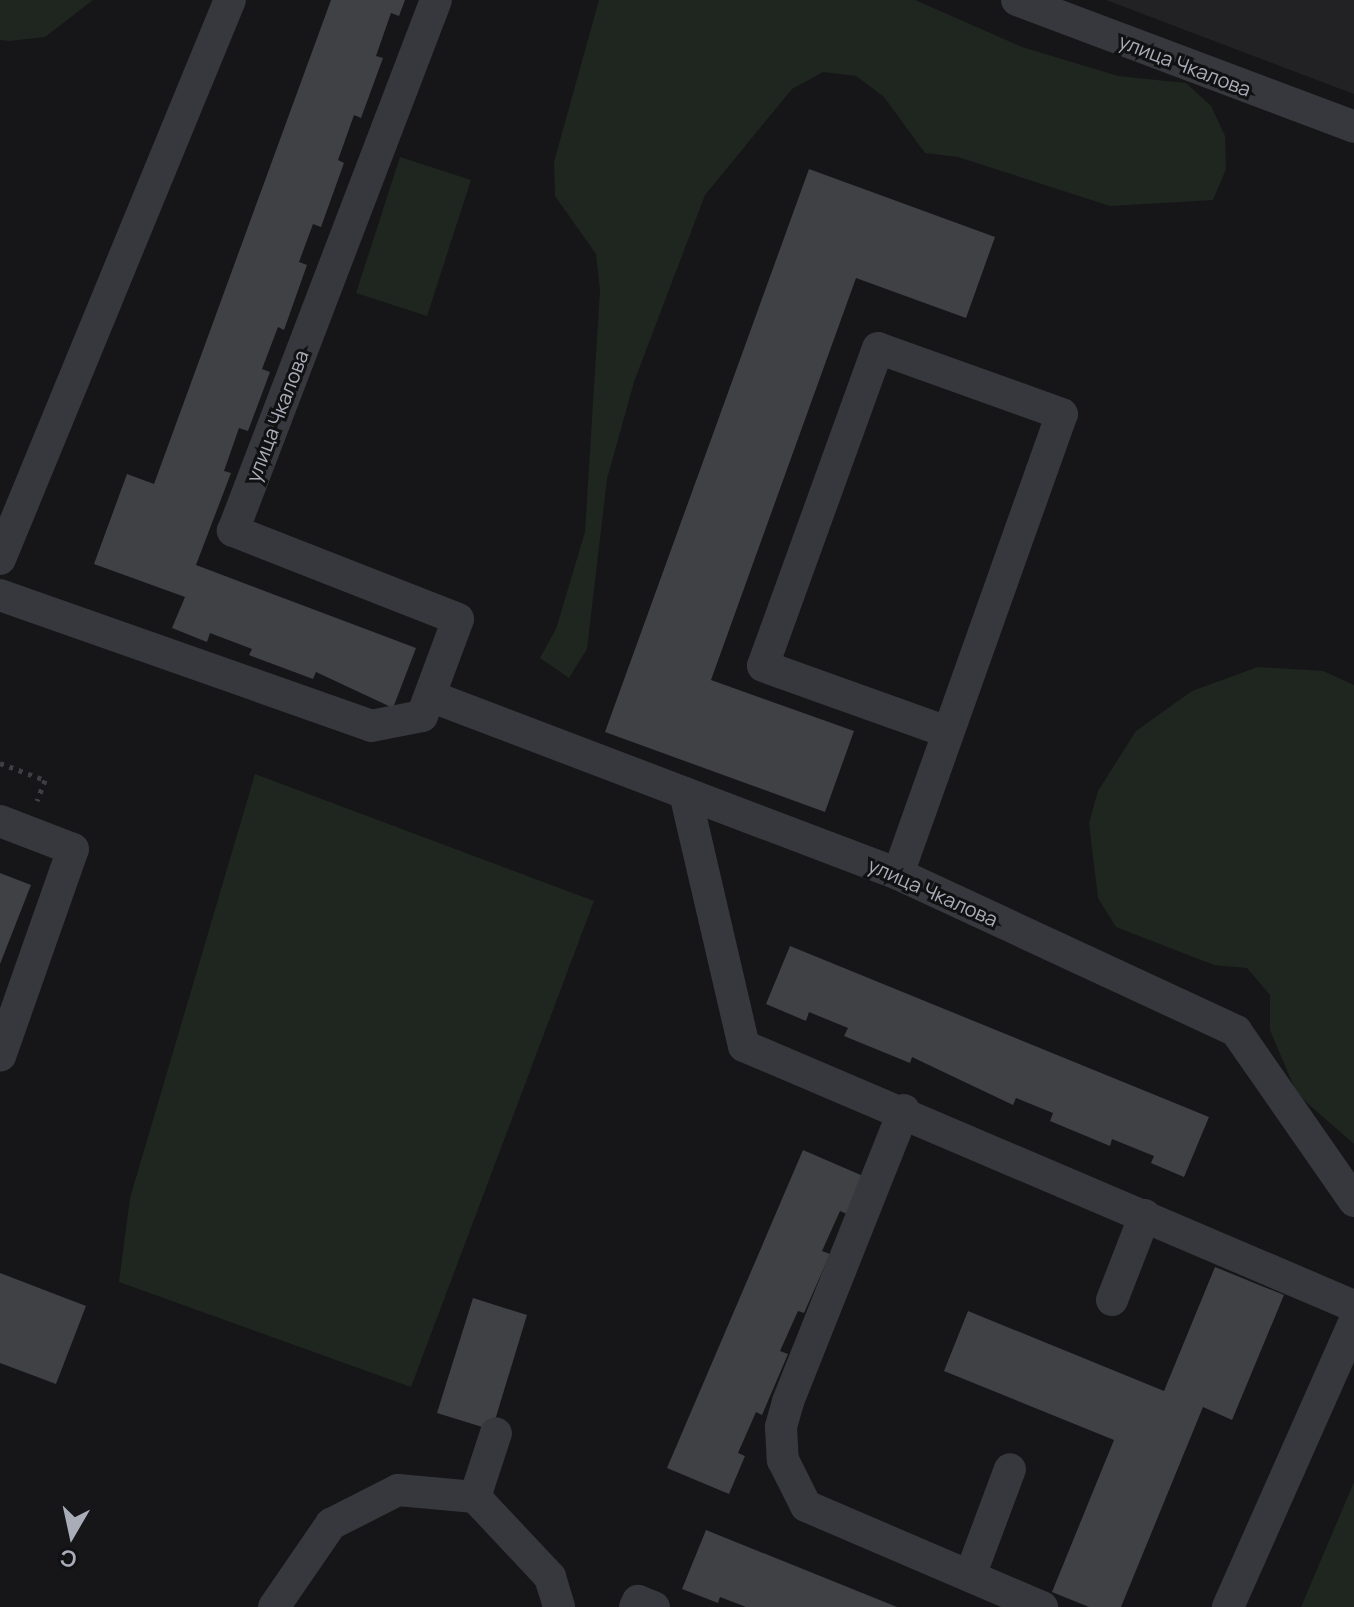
<!DOCTYPE html>
<html>
<head>
<meta charset="utf-8">
<style>
  body { margin:0 }
  #map { position:relative; width:1354px; height:1607px; overflow:hidden; background:#161618; font-family:Manrope,sans-serif }
  div>[style] { position:absolute }
  [style*='--x'] { left:calc(var(--x)*1px); top:calc(var(--y)*1px); width:calc(var(--w)*1px); rotate:calc(var(--a)*1deg) }
  .built>* { inset:0; background:#222225 }
  .green>* { inset:0; background:#1e261f }
  .building>* { inset:0; background:#404145 }
  .path>* { height:5px; margin-top:-2.5px; transform-origin:0; background:repeating-linear-gradient(90deg,#3d3f44 0 4px,transparent 0 10px) }
  .minor>* { height:32px; margin:-16px; padding:0 16px; transform-origin:16px; border-radius:16px; background:#37383d }
  span { translate:-50% -50%; white-space:nowrap; text-align:center; line-height:1.15; -webkit-text-stroke:6px #111113; paint-order:stroke }
  .street-label { font-size:20px; color:#a8adb8 }
  .north { position:absolute; left:32px; top:1495px; width:80px; height:80px; -webkit-text-stroke:6px #111113; paint-order:stroke; rotate:189deg; font-size:22px; font-weight:700; line-height:32px; text-align:center; color:#a8adb8 }
  .north::after { content:''; display:block; margin:auto; width:28px; height:36px; background:#a8adb8; clip-path:polygon(50% 0,100% 100%,50% 72%,0 100%) }
</style>
</head>
<body>
<div id="map">
  <div class="built">
    <i style="clip-path:polygon(1106px 0,1354px 0,1354px 94px)"></i>
  </div>
  <div class="green">
    <i style="clip-path:polygon(0 0,93px 0,45px 37px,9px 41px,0 40px)"></i>
    <i style="clip-path:polygon(599px 0,915px 0,1022px 47px,1118px 76px,1186px 83px,1211px 106px,1225px 136px,1226px 169px,1213px 200px,1110px 206px,958px 157px,925px 153px,884px 97px,856px 76px,823px 72px,792px 89px,705px 195px,634px 382px,607px 479px,587px 649px,569px 678px,540px 658px,556px 629px,585px 532px,600px 290px,596px 254px,555px 196px,554px 162px)"></i>
    <i style="clip-path:polygon(400px 157px,471px 180px,427px 316px,356px 293px)"></i>
    <i style="clip-path:polygon(1258px 667px,1323px 671px,1354px 685px,1354px 1144px,1297px 1094px,1270px 1030px,1270px 995px,1247px 968px,1214px 965px,1116px 927px,1098px 898px,1089px 823px,1098px 791px,1136px 731px,1192px 691px)"></i>
    <i style="clip-path:polygon(255px 774px,594px 901px,411px 1387px,119px 1282px,130px 1198px)"></i>
    <i style="clip-path:polygon(1354px 1482px,1354px 1607px,1301px 1607px)"></i>
  </div>
  <div class="building">
    <i style="clip-path:polygon(331px 0,405px 0,399px 16px,391px 13px,376px 56px,383px 58px,361px 118px,354px 115px,338px 160px,344px 163px,321px 227px,313px 224px,299px 262px,307px 265px,284px 330px,278px 327px,262px 369px,270px 372px,248px 431px,239px 428px,224px 471px,231px 473px,196px 565px,416px 648px,393px 708px,316px 672px,313px 679px,249px 655px,252px 649px,210px 633px,207px 642px,172px 628px,185px 597px,94px 564px,127px 474px,154px 484px)"></i>
    <i style="clip-path:polygon(809px 169px,995px 237px,966px 318px,856px 278px,711px 680px,854px 731px,825px 812px,605px 732px)"></i>
    <i style="clip-path:polygon(0 873px,31px 885px,0 964px)"></i>
    <i style="clip-path:polygon(790px 946px,1209px 1117px,1184px 1177px,1151px 1163px,1154px 1156px,1112px 1139px,1110px 1146px,1050px 1121px,1053px 1113px,1016px 1098px,1013px 1105px,912px 1057px,910px 1063px,844px 1036px,848px 1028px,809px 1012px,806px 1021px,766px 1004px)"></i>
    <i style="clip-path:polygon(803px 1150px,863px 1176px,847px 1214px,840px 1211px,822px 1251px,830px 1254px,804px 1313px,798px 1311px,780px 1351px,788px 1354px,762px 1415px,756px 1412px,738px 1453px,745px 1456px,729px 1494px,667px 1468px)"></i>
    <i style="clip-path:polygon(1215px 1267px,1284px 1295px,1232px 1420px,1203px 1407px,1121px 1607px,1089px 1607px,1052px 1592px,1114px 1440px,944px 1371px,968px 1311px,1164px 1391px)"></i>
    <i style="clip-path:polygon(0 1273px,86px 1306px,56px 1384px,0 1363px)"></i>
    <i style="clip-path:polygon(473px 1298px,527px 1315px,492px 1430px,437px 1413px)"></i>
    <i style="clip-path:polygon(706px 1530px,897px 1607px,746px 1607px,720px 1597px,718px 1603px,682px 1589px)"></i>
  </div>
  <div class="path">
    <i style="--x:0;--y:763;--w:48;--a:20.7"></i>
    <i style="--x:45;--y:780;--w:22;--a:111"></i>
  </div>
  <div class="minor">
    <i style="--x:1017;--y:0;--w:360;--a:20.6"></i>
    <i style="--x:0;--y:559;--w:604;--a:-67.64"></i>
    <i style="--x:0;--y:595;--w:393;--a:19.4"></i>
    <i style="--x:371;--y:726;--w:52;--a:-11.1"></i>
    <i style="--x:422;--y:716;--w:103;--a:-69.6"></i>
    <i style="--x:458;--y:619;--w:242;--a:-158.6"></i>
    <i style="--x:233;--y:531;--w:568;--a:-69.08"></i>
    <i style="--x:430;--y:696;--w:501;--a:20.82"></i>
    <i style="--x:898;--y:874;--w:373;--a:24.9"></i>
    <i style="--x:1236;--y:1031;--w:207;--a:55.2"></i>
    <i style="--x:685;--y:793;--w:260;--a:76.9"></i>
    <i style="--x:744;--y:1046;--w:663;--a:23.09"></i>
    <i style="--x:0;--y:821;--w:78;--a:21"></i>
    <i style="--x:73;--y:849;--w:219;--a:109.4"></i>
    <i style="--x:898;--y:874;--w:488;--a:-70.4"></i>
    <i style="--x:1062;--y:414;--w:195;--a:-160.3"></i>
    <i style="--x:878;--y:348;--w:338;--a:109.9"></i>
    <i style="--x:763;--y:666;--w:195;--a:19.7"></i>
    <i style="--x:904;--y:1110;--w:314;--a:111.7"></i>
    <i style="--x:788;--y:1402;--w:26;--a:106"></i>
    <i style="--x:781;--y:1427;--w:33;--a:87"></i>
    <i style="--x:783;--y:1460;--w:51;--a:63.4"></i>
    <i style="--x:806;--y:1506;--w:257;--a:23.2"></i>
    <i style="--x:1112;--y:1300;--w:91;--a:-68.8"></i>
    <i style="--x:475;--y:1497;--w:110;--a:46.8"></i>
    <i style="--x:550;--y:1577;--w:31;--a:73"></i>
    <i style="--x:970;--y:1576;--w:114;--a:-69.5"></i>
    <i style="--x:274;--y:1607;--w:101;--a:-55.5"></i>
    <i style="--x:331;--y:1524;--w:75;--a:-26.9"></i>
    <i style="--x:398;--y:1490;--w:77;--a:5.2"></i>
    <i style="--x:475;--y:1497;--w:67;--a:-71.8"></i>
    <i style="--x:635;--y:1607;--w:7;--a:-63"></i>
    <i style="--x:638;--y:1601;--w:17;--a:21"></i>
    <i style="--x:1228;--y:1607;--w:312;--a:-66.1"></i>
  </div>
  <div class="street-label">
    <span style="left:1185px;top:65px;rotate:21deg">улица Чкалова</span>
    <span style="left:277px;top:416px;rotate:-69deg">улица Чкалова</span>
    <span style="left:933px;top:892px;rotate:24deg">улица Чкалова</span>
  </div>
  <div class="north">С</div>
</div>
</body>
</html>
